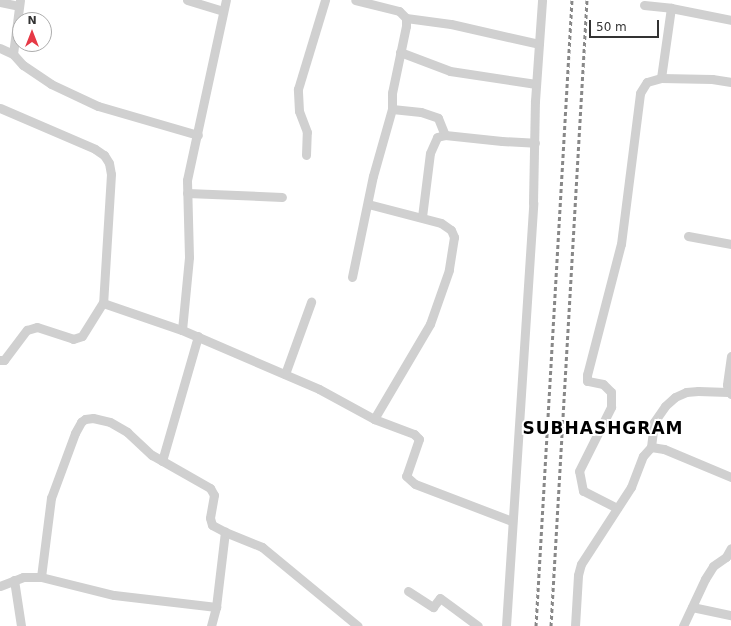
<!DOCTYPE html>
<html>
<head>
<meta charset="utf-8">
<style>
  body { margin:0 }
  #map { position:relative; width:731px; height:626px; overflow:hidden; background:#fff; font-family:"DejaVu Sans",sans-serif }
  div>[style] { position:absolute }
  [style*='--x'] { left:calc(var(--x)*1px); top:calc(var(--y)*1px); width:calc(var(--w)*1px); rotate:calc(var(--a)*1deg) }
  .street>* { height:9px; margin:-4.5px; padding:0 4.5px; transform-origin:4.5px; border-radius:4.5px; background:#d0d0d0 }
  .rail>* { height:3px; margin-top:-1.5px; transform-origin:0; background:repeating-linear-gradient(90deg,#888 0 4px,transparent 0 7px) }
  span { translate:-50% -50%; white-space:nowrap; text-align:center; line-height:1.15; -webkit-text-stroke:4px #fff; paint-order:stroke }
  .district-label { font-size:17px; color:#000; font-weight:700; letter-spacing:1px }
  .north { position:absolute; left:12px; top:12px; width:40px; height:40px; box-sizing:border-box; background:#fff; border:1px solid #adadad; border-radius:50%; rotate:0deg; font-size:11px; font-weight:700; line-height:16px; text-align:center; color:#333 }
  .north::after { content:''; display:block; margin:auto; width:14px; height:18px; background:#e63946; clip-path:polygon(50% 0,100% 100%,50% 72%,0 100%) }
  .scale { position:absolute; left:589px; top:20px; width:70px; height:18px; box-sizing:border-box; border:2px solid #333; border-top:0; padding-left:5px; font-size:12px; line-height:14px; white-space:nowrap; color:#333; -webkit-text-stroke:3px #fff; paint-order:stroke }
</style>
</head>
<body>
<div id="map">
  <div class="street">
    <i style="--x:187;--y:0;--w:37;--a:17"></i>
    <i style="--x:0;--y:2;--w:19;--a:12"></i>
    <i style="--x:644;--y:5;--w:27;--a:6"></i>
    <i style="--x:671;--y:8;--w:61;--a:11.3"></i>
    <i style="--x:406;--y:18;--w:45;--a:7.6"></i>
    <i style="--x:451;--y:24;--w:90;--a:12.8"></i>
    <i style="--x:0;--y:48;--w:14;--a:25"></i>
    <i style="--x:13;--y:54;--w:15;--a:48"></i>
    <i style="--x:23;--y:65;--w:34;--a:34"></i>
    <i style="--x:51;--y:84;--w:52;--a:25.1"></i>
    <i style="--x:98;--y:106;--w:104;--a:16.2"></i>
    <i style="--x:400;--y:52;--w:53;--a:20.8"></i>
    <i style="--x:450;--y:71;--w:87;--a:8.6"></i>
    <i style="--x:13;--y:54;--w:54;--a:-82.6"></i>
    <i style="--x:661;--y:78;--w:71;--a:-81.9"></i>
    <i style="--x:0;--y:108;--w:103;--a:23.3"></i>
    <i style="--x:95;--y:149;--w:11;--a:34"></i>
    <i style="--x:104;--y:155;--w:9;--a:58"></i>
    <i style="--x:109;--y:163;--w:11;--a:80"></i>
    <i style="--x:111;--y:174;--w:129;--a:93.5"></i>
    <i style="--x:392;--y:109;--w:29;--a:6"></i>
    <i style="--x:421;--y:112;--w:18;--a:19"></i>
    <i style="--x:438;--y:118;--w:18;--a:68"></i>
    <i style="--x:306;--y:155;--w:23;--a:-88"></i>
    <i style="--x:307;--y:132;--w:22;--a:-111"></i>
    <i style="--x:299;--y:111;--w:22;--a:-93"></i>
    <i style="--x:298;--y:89;--w:93;--a:-73.1"></i>
    <i style="--x:187;--y:193;--w:95;--a:2.4"></i>
    <i style="--x:368;--y:204;--w:75;--a:14.6"></i>
    <i style="--x:441;--y:223;--w:12;--a:35"></i>
    <i style="--x:451;--y:230;--w:8;--a:67"></i>
    <i style="--x:454;--y:237;--w:33;--a:99"></i>
    <i style="--x:449;--y:270;--w:57;--a:109.4"></i>
    <i style="--x:430;--y:324;--w:110;--a:120.5"></i>
    <i style="--x:422;--y:217;--w:64;--a:-82.9"></i>
    <i style="--x:430;--y:153;--w:17;--a:-66"></i>
    <i style="--x:437;--y:137;--w:8;--a:-14"></i>
    <i style="--x:445;--y:135;--w:57;--a:6"></i>
    <i style="--x:502;--y:141;--w:33;--a:3"></i>
    <i style="--x:688;--y:236;--w:44;--a:10.5"></i>
    <i style="--x:352;--y:277;--w:103;--a:-78.3"></i>
    <i style="--x:373;--y:176;--w:70;--a:-74.2"></i>
    <i style="--x:392;--y:109;--w:16;--a:-90"></i>
    <i style="--x:392;--y:93;--w:68;--a:-78.2"></i>
    <i style="--x:406;--y:26;--w:8;--a:-90"></i>
    <i style="--x:406;--y:18;--w:10;--a:-135"></i>
    <i style="--x:399;--y:11;--w:45;--a:-166"></i>
    <i style="--x:182;--y:330;--w:73;--a:-84.5"></i>
    <i style="--x:189;--y:257;--w:77;--a:-91.5"></i>
    <i style="--x:187;--y:180;--w:184;--a:-77.8"></i>
    <i style="--x:731;--y:356;--w:29;--a:98"></i>
    <i style="--x:727;--y:385;--w:10;--a:66"></i>
    <i style="--x:0;--y:360;--w:4;--a:0"></i>
    <i style="--x:4;--y:360;--w:38;--a:-53"></i>
    <i style="--x:27;--y:330;--w:10;--a:-17"></i>
    <i style="--x:37;--y:327;--w:38;--a:18"></i>
    <i style="--x:73;--y:339;--w:9;--a:-18"></i>
    <i style="--x:82;--y:336;--w:39;--a:-58"></i>
    <i style="--x:103;--y:303;--w:83;--a:18.9"></i>
    <i style="--x:182;--y:330;--w:149;--a:23.3"></i>
    <i style="--x:319;--y:389;--w:63;--a:28.6"></i>
    <i style="--x:374;--y:419;--w:43;--a:20.6"></i>
    <i style="--x:414;--y:434;--w:7;--a:45"></i>
    <i style="--x:419;--y:439;--w:39;--a:109"></i>
    <i style="--x:406;--y:476;--w:12;--a:42"></i>
    <i style="--x:415;--y:484;--w:104;--a:20.9"></i>
    <i style="--x:285;--y:374;--w:77;--a:-70.1"></i>
    <i style="--x:651;--y:447;--w:25;--a:-83"></i>
    <i style="--x:654;--y:422;--w:19;--a:-55"></i>
    <i style="--x:665;--y:406;--w:13;--a:-42"></i>
    <i style="--x:675;--y:397;--w:12;--a:-24"></i>
    <i style="--x:686;--y:392;--w:12;--a:-5"></i>
    <i style="--x:698;--y:391;--w:30;--a:2"></i>
    <i style="--x:162;--y:461;--w:130;--a:-73.9"></i>
    <i style="--x:617;--y:508;--w:38;--a:-153"></i>
    <i style="--x:583;--y:491;--w:20;--a:-101"></i>
    <i style="--x:579;--y:471;--w:72;--a:-63.4"></i>
    <i style="--x:611;--y:407;--w:15;--a:-90"></i>
    <i style="--x:611;--y:392;--w:11;--a:-135"></i>
    <i style="--x:603;--y:384;--w:16;--a:-169"></i>
    <i style="--x:587;--y:381;--w:6;--a:-90"></i>
    <i style="--x:587;--y:375;--w:135;--a:-75.5"></i>
    <i style="--x:621;--y:244;--w:152;--a:-82.8"></i>
    <i style="--x:640;--y:93;--w:13;--a:-58"></i>
    <i style="--x:647;--y:82;--w:15;--a:-16"></i>
    <i style="--x:661;--y:78;--w:51;--a:1.1"></i>
    <i style="--x:712;--y:79;--w:19;--a:9"></i>
    <i style="--x:41;--y:577;--w:80;--a:-82.8"></i>
    <i style="--x:51;--y:498;--w:69;--a:-69.7"></i>
    <i style="--x:75;--y:433;--w:13;--a:-61"></i>
    <i style="--x:81;--y:422;--w:5;--a:-37"></i>
    <i style="--x:85;--y:419;--w:8;--a:-7"></i>
    <i style="--x:93;--y:418;--w:17;--a:13"></i>
    <i style="--x:110;--y:422;--w:20;--a:30"></i>
    <i style="--x:127;--y:432;--w:34;--a:43"></i>
    <i style="--x:152;--y:455;--w:67;--a:29.6"></i>
    <i style="--x:210;--y:488;--w:8;--a:60"></i>
    <i style="--x:214;--y:495;--w:23;--a:100"></i>
    <i style="--x:210;--y:518;--w:7;--a:74"></i>
    <i style="--x:212;--y:525;--w:15;--a:28"></i>
    <i style="--x:14;--y:580;--w:47;--a:81.3"></i>
    <i style="--x:0;--y:586;--w:25;--a:-21"></i>
    <i style="--x:23;--y:577;--w:18;--a:0"></i>
    <i style="--x:41;--y:577;--w:75;--a:13.9"></i>
    <i style="--x:114;--y:595;--w:103;--a:6.7"></i>
    <i style="--x:408;--y:591;--w:30;--a:33"></i>
    <i style="--x:433;--y:607;--w:11;--a:-52"></i>
    <i style="--x:440;--y:598;--w:47;--a:36.4"></i>
    <i style="--x:692;--y:607;--w:40;--a:12"></i>
    <i style="--x:211;--y:626;--w:20;--a:-75"></i>
    <i style="--x:216;--y:607;--w:76;--a:-83.2"></i>
    <i style="--x:225;--y:532;--w:40;--a:22"></i>
    <i style="--x:262;--y:547;--w:124;--a:39.5"></i>
    <i style="--x:506;--y:626;--w:424;--a:-86.3"></i>
    <i style="--x:533;--y:203;--w:102;--a:-88.9"></i>
    <i style="--x:535;--y:101;--w:101;--a:-86"></i>
    <i style="--x:575;--y:626;--w:51;--a:-86.6"></i>
    <i style="--x:578;--y:575;--w:11;--a:-75"></i>
    <i style="--x:581;--y:564;--w:92;--a:-57"></i>
    <i style="--x:631;--y:487;--w:33;--a:-69"></i>
    <i style="--x:643;--y:456;--w:12;--a:-48"></i>
    <i style="--x:651;--y:447;--w:13;--a:9"></i>
    <i style="--x:664;--y:449;--w:73;--a:22.7"></i>
    <i style="--x:683;--y:626;--w:52;--a:-64.9"></i>
    <i style="--x:705;--y:579;--w:15;--a:-58"></i>
    <i style="--x:713;--y:566;--w:16;--a:-35"></i>
    <i style="--x:726;--y:557;--w:10;--a:-61"></i>
  </div>
  <div class="rail">
    <i style="--x:536;--y:626;--w:627;--a:-86.71"></i>
    <i style="--x:551;--y:626;--w:627;--a:-86.71"></i>
  </div>
  <div class="district-label">
    <span style="left:603px;top:429px">SUBHASHGRAM</span>
  </div>
  <div class="north">N</div>
  <div class="scale">50 m</div>
</div>
</body>
</html>
